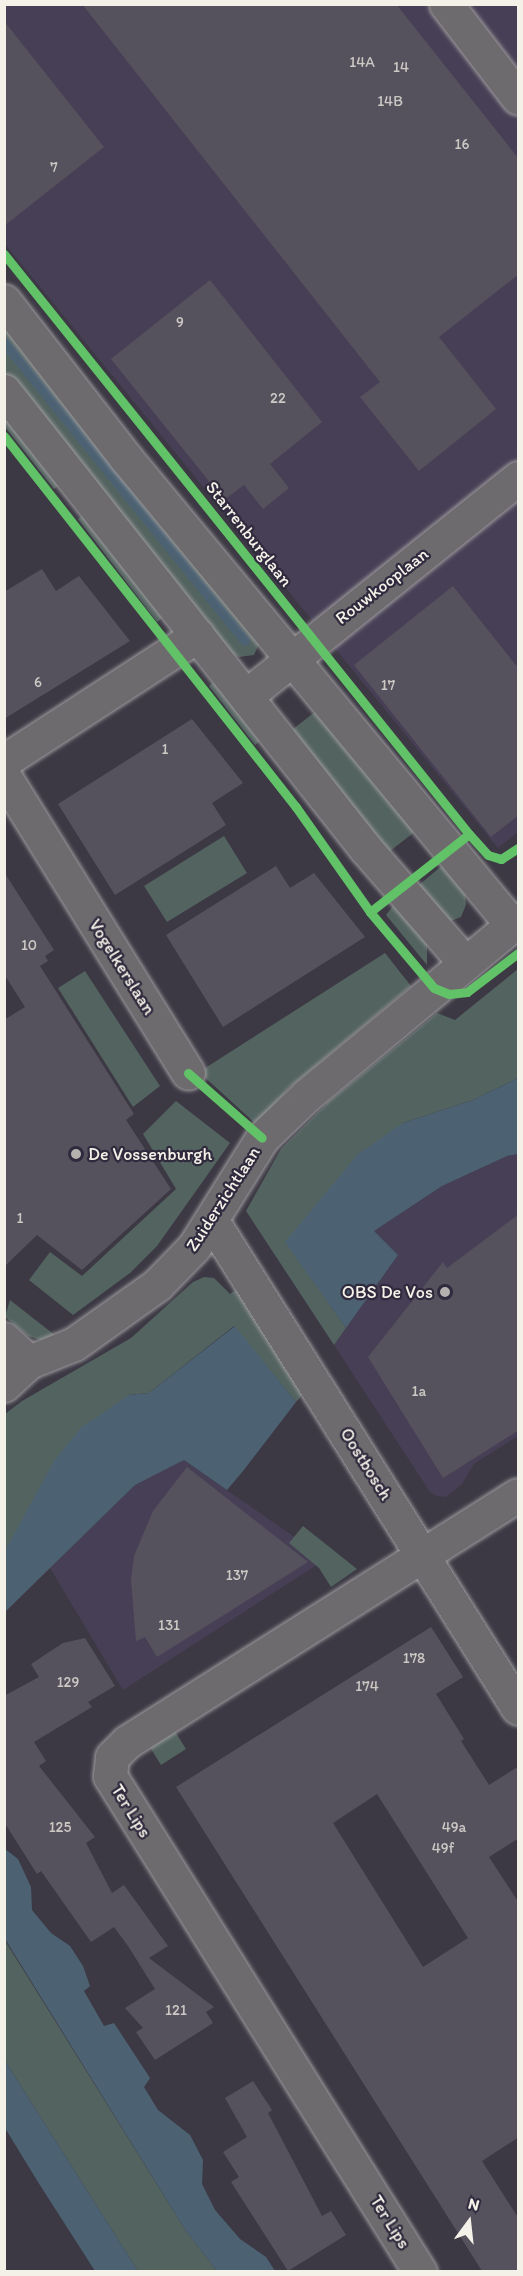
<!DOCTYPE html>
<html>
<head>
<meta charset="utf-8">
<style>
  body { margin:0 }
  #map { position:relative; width:523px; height:2276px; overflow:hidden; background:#3c3944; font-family:Itim,sans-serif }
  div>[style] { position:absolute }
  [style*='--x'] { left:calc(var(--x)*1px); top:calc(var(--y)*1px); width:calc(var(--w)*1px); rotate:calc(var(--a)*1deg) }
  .built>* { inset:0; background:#473f55 }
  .green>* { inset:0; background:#53635f }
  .water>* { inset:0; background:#4c6273 }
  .stream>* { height:10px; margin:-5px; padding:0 5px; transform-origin:5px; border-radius:5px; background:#4c6273 }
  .building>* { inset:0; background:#56525d }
  .roads { filter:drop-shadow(0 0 2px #9f9da0) drop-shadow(0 0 2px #9f9da0) }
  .minor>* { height:33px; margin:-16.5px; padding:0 16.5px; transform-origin:16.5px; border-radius:16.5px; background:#6e6b6e }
  .cycleway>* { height:9px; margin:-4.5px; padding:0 4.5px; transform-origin:4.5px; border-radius:4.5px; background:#61c268 }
  .dots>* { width:16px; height:16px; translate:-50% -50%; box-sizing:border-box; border:3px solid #2f2a3d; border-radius:50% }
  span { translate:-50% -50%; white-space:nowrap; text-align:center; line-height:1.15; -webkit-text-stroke:4.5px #2f2a3d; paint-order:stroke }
  .number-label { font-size:15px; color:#ccc9c5 }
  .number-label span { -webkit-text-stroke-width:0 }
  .street-label { font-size:18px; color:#f4f1e8 }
  .poi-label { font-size:18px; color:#f4f1e8 }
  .left { translate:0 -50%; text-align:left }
  .right { translate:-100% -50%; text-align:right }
  .frame { position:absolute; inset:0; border:6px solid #f4f1e8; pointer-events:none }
  .north { position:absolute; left:439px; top:2192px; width:60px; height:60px; -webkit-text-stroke:4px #2f2a3d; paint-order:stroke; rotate:15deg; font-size:16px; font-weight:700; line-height:24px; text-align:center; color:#f4f1e8 }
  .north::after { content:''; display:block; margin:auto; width:21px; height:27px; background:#f4f1e8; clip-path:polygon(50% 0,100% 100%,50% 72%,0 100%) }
</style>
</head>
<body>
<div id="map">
  <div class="built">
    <i style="clip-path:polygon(4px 5px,518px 5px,518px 832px,498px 848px,5px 244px)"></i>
    <i style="clip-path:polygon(518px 1154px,518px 1436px,474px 1464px,462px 1484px,446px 1497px,437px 1496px,430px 1492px,334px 1345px,398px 1255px,374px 1231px,442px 1186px,507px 1156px)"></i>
    <i style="clip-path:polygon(184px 1460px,326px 1559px,123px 1690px,50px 1568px,135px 1485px)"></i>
  </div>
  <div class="green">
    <i style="clip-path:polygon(4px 311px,259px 644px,254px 655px,239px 657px,225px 651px,5px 375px)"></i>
    <i style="clip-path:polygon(4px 407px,64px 482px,54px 489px,5px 427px)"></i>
    <i style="clip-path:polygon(88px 511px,168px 613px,157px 622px,78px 519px)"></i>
    <i style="clip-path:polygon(220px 677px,266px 736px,255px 745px,209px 686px)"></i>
    <i style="clip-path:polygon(320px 708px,417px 830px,385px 855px,288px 733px)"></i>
    <i style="clip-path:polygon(224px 836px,247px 873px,167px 922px,144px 886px)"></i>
    <i style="clip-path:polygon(444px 864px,465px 891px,466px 905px,461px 917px,448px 922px,413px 890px)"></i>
    <i style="clip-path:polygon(397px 901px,427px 939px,427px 965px,386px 915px)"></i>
    <i style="clip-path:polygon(385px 953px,411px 986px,289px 1088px,256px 1124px,199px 1072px)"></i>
    <i style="clip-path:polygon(518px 969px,518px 1078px,473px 1100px,403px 1123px,286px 1242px,346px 1328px,334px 1345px,246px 1211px,281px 1149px,328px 1102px,437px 1013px,455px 1020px)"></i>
    <i style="clip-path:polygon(85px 971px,160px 1086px,133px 1107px,58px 988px)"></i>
    <i style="clip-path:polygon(176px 1101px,230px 1143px,157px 1246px,130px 1273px,73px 1315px,29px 1280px,50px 1252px,82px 1276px,176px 1189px,143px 1134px)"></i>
    <i style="clip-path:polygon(204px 1277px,214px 1278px,230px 1294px,237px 1289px,304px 1393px,296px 1402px,234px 1326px,149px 1393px,129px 1395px,5px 1551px,5px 1414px,22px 1401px,131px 1338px,193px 1282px)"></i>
    <i style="clip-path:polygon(10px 1300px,56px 1336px,44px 1341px,28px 1336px,5px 1317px)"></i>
    <i style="clip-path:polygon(303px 1526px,357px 1569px,331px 1587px,319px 1568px,289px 1543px)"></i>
    <i style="clip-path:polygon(173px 1728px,186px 1749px,161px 1765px,148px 1744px)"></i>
    <i style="clip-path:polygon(4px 1939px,186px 2231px,217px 2271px,138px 2271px,5px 2061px)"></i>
  </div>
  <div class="water">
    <i style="clip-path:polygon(518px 1078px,518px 1154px,507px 1156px,442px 1186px,374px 1231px,398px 1255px,346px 1328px,285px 1242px,358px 1154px,403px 1123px,473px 1100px)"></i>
    <i style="clip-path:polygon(235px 1326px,296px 1402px,243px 1471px,227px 1490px,184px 1460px,135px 1485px,5px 1612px,5px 1551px,54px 1461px,81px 1428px,129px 1395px,149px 1393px)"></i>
    <i style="clip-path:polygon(5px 1849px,18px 1859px,31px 1887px,32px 1910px,51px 1933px,70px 1946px,83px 1966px,90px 1986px,84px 1991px,104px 2026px,114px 2023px,150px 2078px,144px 2087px,158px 2110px,190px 2135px,203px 2160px,202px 2184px,215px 2210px,240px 2239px,266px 2257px,275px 2271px,217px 2271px,186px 2231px,5px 1939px)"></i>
    <i style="clip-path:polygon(5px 2061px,138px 2271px,95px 2271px,38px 2182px,5px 2128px)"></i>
  </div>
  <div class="stream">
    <i style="--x:4;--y:342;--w:384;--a:51.1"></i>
  </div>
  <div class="building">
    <i style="clip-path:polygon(82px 4px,396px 4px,519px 159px,519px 274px,439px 337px,496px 409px,419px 471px,360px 397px,380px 382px)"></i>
    <i style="clip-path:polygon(4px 21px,104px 147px,4px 226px)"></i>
    <i style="clip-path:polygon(210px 280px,322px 422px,270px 464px,289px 488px,263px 509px,244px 485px,224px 500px,111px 359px)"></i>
    <i style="clip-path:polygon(42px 569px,56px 591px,79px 576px,130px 641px,4px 719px,4px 592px)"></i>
    <i style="clip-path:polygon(453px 586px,519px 669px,519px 815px,491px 837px,354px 665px)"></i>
    <i style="clip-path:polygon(192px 719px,243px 783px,212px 803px,226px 825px,115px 895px,58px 804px)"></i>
    <i style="clip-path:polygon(276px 866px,290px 888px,314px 873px,365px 937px,223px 1027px,166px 935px)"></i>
    <i style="clip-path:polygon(4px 872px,54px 950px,45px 956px,48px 961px,40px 966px,134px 1114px,126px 1120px,171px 1189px,82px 1270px,37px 1235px,4px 1267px,4px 1020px,25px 1007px,4px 974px)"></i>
    <i style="clip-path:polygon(519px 1214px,519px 1430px,443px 1478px,368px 1357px,443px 1262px,447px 1268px)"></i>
    <i style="clip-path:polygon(187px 1467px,308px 1562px,157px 1657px,145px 1637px,136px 1641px,131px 1580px,134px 1556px,153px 1511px)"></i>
    <i style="clip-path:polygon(evenodd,431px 1627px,463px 1677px,436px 1694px,464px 1739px,461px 1741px,489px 1785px,519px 1766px,519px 1838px,489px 1857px,519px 1903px,519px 2137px,482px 2161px,519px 2219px,519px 2271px,482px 2271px,176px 1787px,431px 1627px,377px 1794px,468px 1938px,423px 1967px,333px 1823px,377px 1794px)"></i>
    <i style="clip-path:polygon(85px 1638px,115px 1686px,88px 1702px,92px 1707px,34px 1742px,46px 1761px,39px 1766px,95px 1837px,86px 1843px,112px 1893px,124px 1885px,168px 1946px,149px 1958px,214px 2007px,206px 2012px,213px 2023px,155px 2060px,136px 2032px,143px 2028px,125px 2008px,155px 1989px,128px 1946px,114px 1927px,91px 1942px,41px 1871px,37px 1874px,4px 1822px,4px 1696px,39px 1677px,31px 1664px,63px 1643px)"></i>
    <i style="clip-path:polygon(253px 2081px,272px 2110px,268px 2113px,322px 2216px,331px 2211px,346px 2235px,288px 2271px,231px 2182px,239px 2177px,223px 2152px,247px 2137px,225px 2098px)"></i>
  </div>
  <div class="roads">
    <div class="minor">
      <i style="--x:446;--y:4;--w:118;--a:52.5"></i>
      <i style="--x:4;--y:301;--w:197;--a:52.2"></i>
      <i style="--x:125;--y:457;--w:607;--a:50.41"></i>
      <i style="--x:4;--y:391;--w:584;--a:51.68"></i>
      <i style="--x:366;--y:849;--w:151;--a:49"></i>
      <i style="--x:246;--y:696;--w:349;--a:-38.7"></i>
      <i style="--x:4;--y:761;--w:231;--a:-33"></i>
      <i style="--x:4;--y:776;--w:349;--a:58.2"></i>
      <i style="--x:212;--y:1221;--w:575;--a:57.86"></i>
      <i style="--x:4;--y:1339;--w:34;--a:43"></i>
      <i style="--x:4;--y:1385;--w:34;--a:-43"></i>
      <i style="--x:29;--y:1362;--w:48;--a:-21.8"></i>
      <i style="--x:74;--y:1344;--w:102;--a:-35.4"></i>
      <i style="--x:157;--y:1285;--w:53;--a:-45.8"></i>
      <i style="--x:194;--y:1247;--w:128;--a:-58"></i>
      <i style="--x:262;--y:1138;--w:62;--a:-43.7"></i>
      <i style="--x:307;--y:1095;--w:274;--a:-39.7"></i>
      <i style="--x:420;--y:2272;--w:585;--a:-122.01"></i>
      <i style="--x:110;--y:1776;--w:19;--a:-84"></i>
      <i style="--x:112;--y:1757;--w:21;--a:-45"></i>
      <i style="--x:127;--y:1742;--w:462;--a:-32.3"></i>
    </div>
  </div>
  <div class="cycleway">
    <i style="--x:4;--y:254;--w:743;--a:51.28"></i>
    <i style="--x:469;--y:834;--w:28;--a:48"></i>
    <i style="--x:488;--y:855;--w:14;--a:17"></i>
    <i style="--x:501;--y:859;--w:20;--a:-33"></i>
    <i style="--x:4;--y:436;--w:472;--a:51.8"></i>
    <i style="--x:296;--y:807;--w:128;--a:54.8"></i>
    <i style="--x:370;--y:912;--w:99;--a:49.9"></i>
    <i style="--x:434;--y:988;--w:16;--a:22"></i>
    <i style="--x:449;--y:994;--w:18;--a:-6"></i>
    <i style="--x:467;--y:992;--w:64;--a:-37.4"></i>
    <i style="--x:370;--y:912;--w:126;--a:-38.2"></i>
    <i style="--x:188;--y:1073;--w:98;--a:41.3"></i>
  </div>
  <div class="dots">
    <i style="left:76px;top:1154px;background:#b4b1af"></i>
    <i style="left:445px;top:1292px;background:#b4b1af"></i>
  </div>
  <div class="number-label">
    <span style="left:362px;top:63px">14A</span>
    <span style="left:401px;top:68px">14</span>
    <span style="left:390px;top:102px">14B</span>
    <span style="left:462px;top:145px">16</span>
    <span style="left:54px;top:168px">7</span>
    <span style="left:180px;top:323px">9</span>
    <span style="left:278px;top:399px">22</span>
    <span style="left:38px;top:683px">6</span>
    <span style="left:388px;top:686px">17</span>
    <span style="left:165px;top:750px">1</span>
    <span style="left:29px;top:946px">10</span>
    <span style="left:20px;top:1219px">1</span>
    <span style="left:419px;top:1392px">1a</span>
    <span style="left:237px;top:1576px">137</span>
    <span style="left:169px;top:1626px">131</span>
    <span style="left:414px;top:1659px">178</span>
    <span style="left:68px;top:1683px">129</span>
    <span style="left:367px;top:1687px">174</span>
    <span style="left:60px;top:1828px">125</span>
    <span style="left:454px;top:1828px">49a</span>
    <span style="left:443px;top:1849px">49f</span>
    <span style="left:176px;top:2011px">121</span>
  </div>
  <div class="street-label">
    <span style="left:249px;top:534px;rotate:52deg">Starrenburglaan</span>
    <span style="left:382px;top:586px;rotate:-38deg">Rouwkooplaan</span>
    <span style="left:122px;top:967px;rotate:58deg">Vogelkerslaan</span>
    <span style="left:223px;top:1199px;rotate:-57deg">Zuiderzichtlaan</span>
    <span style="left:366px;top:1464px;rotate:58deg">Oostbosch</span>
    <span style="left:131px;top:1811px;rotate:58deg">Ter Lips</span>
    <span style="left:390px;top:2222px;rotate:58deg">Ter Lips</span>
  </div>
  <div class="poi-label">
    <span class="left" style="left:88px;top:1154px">De Vossenburgh</span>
    <span class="right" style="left:433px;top:1292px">OBS De Vos</span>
  </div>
  <div class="frame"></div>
  <div class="north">N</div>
</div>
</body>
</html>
